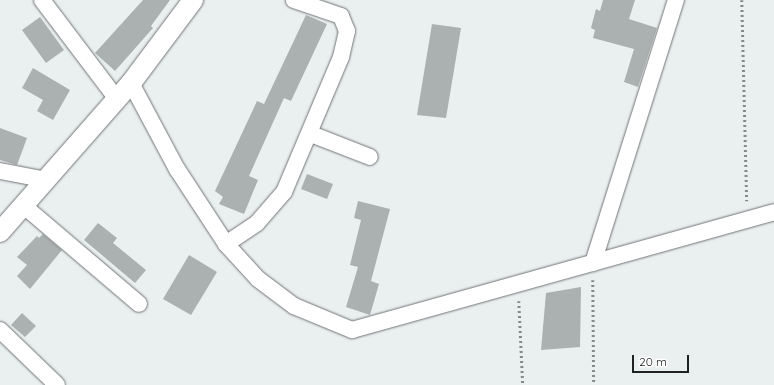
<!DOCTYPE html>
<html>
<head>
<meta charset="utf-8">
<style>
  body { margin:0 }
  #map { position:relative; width:774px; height:385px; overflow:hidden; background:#eaeff0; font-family:Quicksand,sans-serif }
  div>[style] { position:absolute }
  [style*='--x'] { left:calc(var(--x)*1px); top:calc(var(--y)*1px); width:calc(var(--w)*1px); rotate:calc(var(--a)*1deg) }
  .building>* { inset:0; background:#abb0b0 }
  .path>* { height:2.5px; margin-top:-1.25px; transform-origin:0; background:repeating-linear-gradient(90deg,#858889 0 2px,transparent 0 5px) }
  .roads { filter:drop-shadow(0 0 1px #707475) drop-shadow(0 0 1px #707475) }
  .minor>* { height:16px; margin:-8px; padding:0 8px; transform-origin:8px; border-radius:8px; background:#fff }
  .tertiary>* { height:20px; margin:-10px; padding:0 10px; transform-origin:10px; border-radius:10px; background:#fff }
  span { translate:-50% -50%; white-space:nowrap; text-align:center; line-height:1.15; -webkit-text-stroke:4px #fff; paint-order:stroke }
  .scale { position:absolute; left:632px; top:355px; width:57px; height:18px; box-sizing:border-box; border:2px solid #202122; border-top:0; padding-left:5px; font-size:12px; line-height:14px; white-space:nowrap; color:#202122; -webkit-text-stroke:3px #fff; paint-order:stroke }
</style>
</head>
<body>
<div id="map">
  <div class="building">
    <i style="clip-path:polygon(143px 0,170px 0,151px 26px,153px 28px,115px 71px,95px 53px)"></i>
    <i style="clip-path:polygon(603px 0,635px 0,629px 19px,657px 28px,638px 87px,624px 82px,634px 49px,593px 38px,595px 30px,591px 28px,596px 9px,600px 11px)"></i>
    <i style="clip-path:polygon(306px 15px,327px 24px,291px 101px,284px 98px,249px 176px,258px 180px,244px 214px,219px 204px,223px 197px,215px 191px,257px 101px,264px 104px)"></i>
    <i style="clip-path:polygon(40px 17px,64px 50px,46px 63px,22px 30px)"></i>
    <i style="clip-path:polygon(432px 24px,461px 28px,446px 118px,417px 115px)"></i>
    <i style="clip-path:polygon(33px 68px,70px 90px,53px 120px,37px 111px,43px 100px,22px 88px)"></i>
    <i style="clip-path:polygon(0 128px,27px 138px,17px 165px,0 160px)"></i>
    <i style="clip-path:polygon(307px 174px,333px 184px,327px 199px,301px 189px)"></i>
    <i style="clip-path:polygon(358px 201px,390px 209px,371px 281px,379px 284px,370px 315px,346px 307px,358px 267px,350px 265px,361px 220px,354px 218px)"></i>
    <i style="clip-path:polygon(98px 223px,117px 238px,113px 243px,146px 270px,135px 283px,84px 240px)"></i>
    <i style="clip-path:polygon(43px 234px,62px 250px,30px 289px,17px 276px,27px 265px,17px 257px,37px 236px,39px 238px)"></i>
    <i style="clip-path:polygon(189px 255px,217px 272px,191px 315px,163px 299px)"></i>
    <i style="clip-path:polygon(581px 287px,580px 347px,541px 350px,546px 293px)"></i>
    <i style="clip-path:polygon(22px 313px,36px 326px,25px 337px,11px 325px)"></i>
  </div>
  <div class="path">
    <i style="--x:742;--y:0;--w:201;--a:88.6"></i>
    <i style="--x:593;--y:280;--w:105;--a:89.5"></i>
    <i style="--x:519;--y:301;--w:84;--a:87.3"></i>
  </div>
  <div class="roads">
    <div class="minor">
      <i style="--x:42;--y:0;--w:124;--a:52.9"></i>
      <i style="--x:131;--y:83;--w:98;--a:61.9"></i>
      <i style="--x:177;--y:169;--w:90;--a:56.8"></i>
      <i style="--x:226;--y:244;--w:47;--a:47.6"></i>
      <i style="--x:258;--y:279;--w:45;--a:36.9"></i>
      <i style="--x:294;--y:306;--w:63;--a:22.5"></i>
      <i style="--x:352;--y:330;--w:438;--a:-15.6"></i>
      <i style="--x:311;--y:134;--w:63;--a:21.3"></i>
      <i style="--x:0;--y:171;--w:48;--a:10.8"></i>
      <i style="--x:24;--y:206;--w:151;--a:40.4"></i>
      <i style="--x:226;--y:244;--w:37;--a:-34"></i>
      <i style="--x:257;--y:223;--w:41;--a:-48.9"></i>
      <i style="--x:284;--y:192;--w:147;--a:-67.1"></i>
      <i style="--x:341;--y:57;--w:27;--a:-77"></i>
      <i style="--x:347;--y:31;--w:16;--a:-112"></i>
      <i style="--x:341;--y:16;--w:50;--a:-161.2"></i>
      <i style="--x:593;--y:263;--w:276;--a:-72.5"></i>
      <i style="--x:0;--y:330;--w:79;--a:44"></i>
    </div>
    <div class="tertiary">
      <i style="--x:0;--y:232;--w:198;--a:-48.7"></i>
      <i style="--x:131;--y:83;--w:104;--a:-53.2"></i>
    </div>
  </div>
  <div class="scale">20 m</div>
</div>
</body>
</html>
